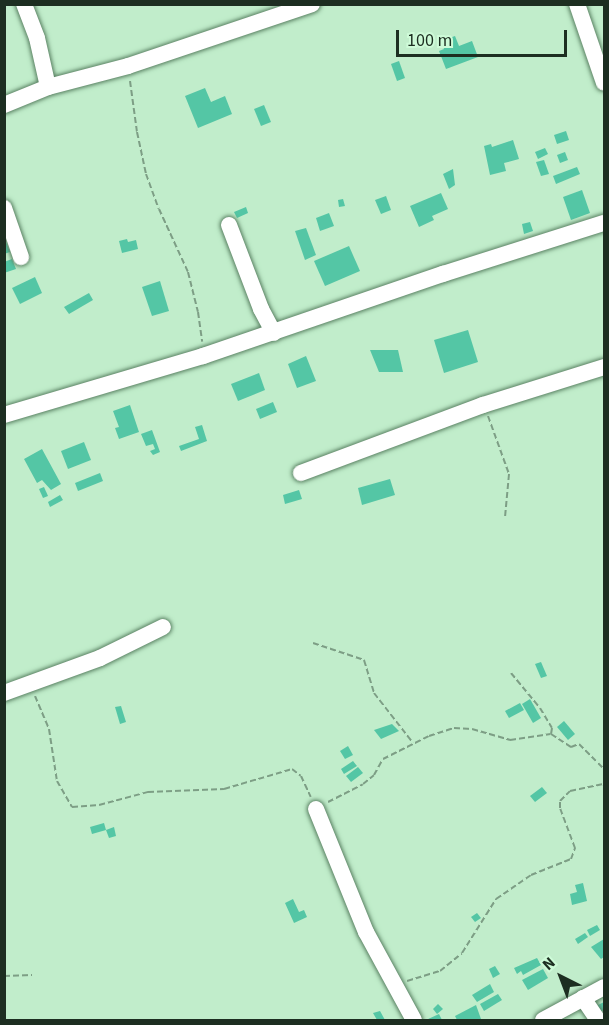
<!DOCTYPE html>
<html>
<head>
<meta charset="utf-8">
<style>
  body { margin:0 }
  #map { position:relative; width:609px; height:1025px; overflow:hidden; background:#c1edcb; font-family:"Source Sans 3",sans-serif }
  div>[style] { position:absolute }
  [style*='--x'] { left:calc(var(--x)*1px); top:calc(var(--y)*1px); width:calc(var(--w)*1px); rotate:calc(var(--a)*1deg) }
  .building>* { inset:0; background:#54c6a5 }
  .path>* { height:2px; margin-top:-1px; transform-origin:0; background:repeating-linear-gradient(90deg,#7d9e85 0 6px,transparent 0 9px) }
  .roads { filter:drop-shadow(0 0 2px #5a8263) drop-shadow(0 0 2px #5a8263) }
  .minor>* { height:16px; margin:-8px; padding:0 8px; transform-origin:8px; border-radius:8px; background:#fff }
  span { translate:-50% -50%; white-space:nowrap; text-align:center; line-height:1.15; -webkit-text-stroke:4.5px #cefbd8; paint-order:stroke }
  .frame { position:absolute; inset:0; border:6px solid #1d2e21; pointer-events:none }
  .north { position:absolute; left:531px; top:947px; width:60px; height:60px; -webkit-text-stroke:4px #cefbd8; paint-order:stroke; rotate:318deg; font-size:16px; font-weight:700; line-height:24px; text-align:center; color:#1d2e21 }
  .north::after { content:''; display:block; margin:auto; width:21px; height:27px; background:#1d2e21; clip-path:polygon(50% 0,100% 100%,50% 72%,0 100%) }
  .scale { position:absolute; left:396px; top:30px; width:171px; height:27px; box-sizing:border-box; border:3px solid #1d2e21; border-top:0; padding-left:8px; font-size:18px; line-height:21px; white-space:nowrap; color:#1d2e21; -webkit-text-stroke:4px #cefbd8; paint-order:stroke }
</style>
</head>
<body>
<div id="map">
  <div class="building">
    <i style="clip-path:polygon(455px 36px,459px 46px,472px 41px,478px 57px,446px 69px,439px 51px,444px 49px,441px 41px)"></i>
    <i style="clip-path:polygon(399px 61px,405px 78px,397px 81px,391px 64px)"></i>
    <i style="clip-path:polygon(205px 88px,211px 102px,225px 96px,232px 114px,198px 128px,185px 96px)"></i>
    <i style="clip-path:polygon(264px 105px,271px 122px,261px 126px,254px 109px)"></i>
    <i style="clip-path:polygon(566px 131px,569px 140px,557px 144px,554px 135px)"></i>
    <i style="clip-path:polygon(513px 140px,519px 159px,504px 163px,506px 171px,490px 175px,484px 146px,491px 144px,492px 147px)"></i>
    <i style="clip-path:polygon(545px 148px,548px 154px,538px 159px,535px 152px)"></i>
    <i style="clip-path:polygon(565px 152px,568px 160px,560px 163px,557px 155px)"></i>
    <i style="clip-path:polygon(544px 160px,549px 174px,541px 176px,536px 162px)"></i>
    <i style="clip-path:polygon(577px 167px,580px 174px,556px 184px,553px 176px)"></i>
    <i style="clip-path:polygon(453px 169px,455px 185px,449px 189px,443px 174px)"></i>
    <i style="clip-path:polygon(582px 190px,590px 213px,571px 220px,563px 197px)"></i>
    <i style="clip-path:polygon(441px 193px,448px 209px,432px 216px,434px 220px,419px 227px,410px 206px)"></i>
    <i style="clip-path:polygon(386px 196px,391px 210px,381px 214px,375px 200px)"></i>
    <i style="clip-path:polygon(343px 199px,345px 206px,339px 207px,338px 200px)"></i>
    <i style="clip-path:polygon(246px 207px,248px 213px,237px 218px,234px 212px)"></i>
    <i style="clip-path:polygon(329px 213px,334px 226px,320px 231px,316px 218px)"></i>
    <i style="clip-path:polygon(530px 222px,533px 231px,524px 234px,522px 224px)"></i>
    <i style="clip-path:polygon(306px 228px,316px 255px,305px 260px,295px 231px)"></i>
    <i style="clip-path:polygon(4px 237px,10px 252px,4px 254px)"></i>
    <i style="clip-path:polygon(127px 239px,128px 242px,136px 240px,138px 249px,122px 253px,119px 241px)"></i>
    <i style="clip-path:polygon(349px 246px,360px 271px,325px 286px,314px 261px)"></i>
    <i style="clip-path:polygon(12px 259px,16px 269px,4px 273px,4px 262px)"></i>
    <i style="clip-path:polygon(35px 277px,42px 293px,20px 304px,12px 288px)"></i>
    <i style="clip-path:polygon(160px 281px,169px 311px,152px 316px,142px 287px)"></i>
    <i style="clip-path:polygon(89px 293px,93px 300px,69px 314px,64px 307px)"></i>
    <i style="clip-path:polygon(468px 330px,478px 362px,444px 373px,434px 340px)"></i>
    <i style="clip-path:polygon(370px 350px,398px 350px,403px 372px,379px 372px)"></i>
    <i style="clip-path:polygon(306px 356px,316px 381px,297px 388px,288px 364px)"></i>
    <i style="clip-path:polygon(259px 373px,265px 390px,238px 401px,231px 384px)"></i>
    <i style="clip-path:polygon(273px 402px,277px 412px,260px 419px,256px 409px)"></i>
    <i style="clip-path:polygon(130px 405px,139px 432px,119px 439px,115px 428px,119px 427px,113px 411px)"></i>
    <i style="clip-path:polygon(202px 425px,207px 441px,181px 451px,179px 446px,199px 439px,195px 427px)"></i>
    <i style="clip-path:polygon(152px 430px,160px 452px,153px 455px,150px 451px,155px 449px,153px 444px,146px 446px,141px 434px)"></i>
    <i style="clip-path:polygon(84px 442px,91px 460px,68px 469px,61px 451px)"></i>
    <i style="clip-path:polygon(42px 449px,61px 484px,51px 490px,42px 480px,37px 483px,24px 459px)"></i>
    <i style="clip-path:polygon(100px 473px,103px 481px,78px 491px,75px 483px)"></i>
    <i style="clip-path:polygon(390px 479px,395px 495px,362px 505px,358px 488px)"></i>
    <i style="clip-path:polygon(44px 487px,48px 496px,43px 498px,39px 489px)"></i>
    <i style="clip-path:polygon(299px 490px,302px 499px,285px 504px,283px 495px)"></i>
    <i style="clip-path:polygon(60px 495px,63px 500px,50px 507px,48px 502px)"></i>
    <i style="clip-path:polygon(541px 662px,547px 676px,541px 678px,535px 664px)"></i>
    <i style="clip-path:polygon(530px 699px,541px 718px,533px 723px,522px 704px)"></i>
    <i style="clip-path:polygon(520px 703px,524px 710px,509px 718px,505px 711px)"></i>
    <i style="clip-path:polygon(121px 706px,126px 722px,120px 724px,115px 707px)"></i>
    <i style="clip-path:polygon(564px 721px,575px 734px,568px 740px,557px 727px)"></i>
    <i style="clip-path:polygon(392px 724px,399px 731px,381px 739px,374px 730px)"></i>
    <i style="clip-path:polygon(348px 746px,353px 755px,345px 759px,340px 751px)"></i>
    <i style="clip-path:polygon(353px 761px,357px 766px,344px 774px,341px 769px)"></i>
    <i style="clip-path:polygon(358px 767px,363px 773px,351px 782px,346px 776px)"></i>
    <i style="clip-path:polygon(542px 787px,547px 793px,535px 802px,530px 796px)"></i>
    <i style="clip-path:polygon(104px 823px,106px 830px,92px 834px,90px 827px)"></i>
    <i style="clip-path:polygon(114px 827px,116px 836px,109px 838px,106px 830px)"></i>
    <i style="clip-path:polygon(583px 883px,587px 901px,572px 905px,570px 894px,577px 892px,575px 885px)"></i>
    <i style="clip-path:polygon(293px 899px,299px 912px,304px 910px,307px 917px,294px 923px,285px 903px)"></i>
    <i style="clip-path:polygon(477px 913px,481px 918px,475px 922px,471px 917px)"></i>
    <i style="clip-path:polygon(597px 925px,600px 930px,590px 936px,587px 930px)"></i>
    <i style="clip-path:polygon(585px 933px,588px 937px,578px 944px,575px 939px)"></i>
    <i style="clip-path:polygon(604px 939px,604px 957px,601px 959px,591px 947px)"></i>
    <i style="clip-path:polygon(537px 958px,541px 965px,523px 975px,521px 971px,517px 974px,514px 968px)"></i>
    <i style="clip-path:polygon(495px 966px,500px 974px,493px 978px,489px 969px)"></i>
    <i style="clip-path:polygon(543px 969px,548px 978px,528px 990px,522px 980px)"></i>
    <i style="clip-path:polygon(490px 984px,494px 992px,477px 1002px,472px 995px)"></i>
    <i style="clip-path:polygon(498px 994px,502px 1000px,484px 1011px,480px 1004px)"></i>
    <i style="clip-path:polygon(604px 1002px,604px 1010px,600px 1012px,596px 1006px)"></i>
    <i style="clip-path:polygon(438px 1004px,443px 1009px,437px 1014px,433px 1009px)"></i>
    <i style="clip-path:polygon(476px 1005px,481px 1019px,457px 1020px,455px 1016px)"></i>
    <i style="clip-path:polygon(380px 1011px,385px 1020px,377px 1020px,373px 1013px)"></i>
    <i style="clip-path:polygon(439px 1014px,442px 1020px,426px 1020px)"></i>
  </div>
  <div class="path">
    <i style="--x:130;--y:81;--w:51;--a:82.2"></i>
    <i style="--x:137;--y:132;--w:43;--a:77.9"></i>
    <i style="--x:146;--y:174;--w:37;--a:70"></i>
    <i style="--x:159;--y:209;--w:69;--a:65.3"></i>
    <i style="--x:188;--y:272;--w:41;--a:76"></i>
    <i style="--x:198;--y:312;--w:30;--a:82"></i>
    <i style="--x:488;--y:416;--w:62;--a:70.1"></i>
    <i style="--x:509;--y:474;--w:43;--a:95.3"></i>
    <i style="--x:313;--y:643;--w:54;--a:18.4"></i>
    <i style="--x:364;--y:660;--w:34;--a:73"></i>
    <i style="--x:374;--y:693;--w:63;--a:52"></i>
    <i style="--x:511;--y:673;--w:45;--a:50.4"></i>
    <i style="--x:540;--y:708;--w:23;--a:59"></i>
    <i style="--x:552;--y:728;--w:6;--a:99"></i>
    <i style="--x:35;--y:696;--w:36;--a:67"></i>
    <i style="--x:49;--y:729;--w:53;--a:81.3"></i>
    <i style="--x:57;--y:781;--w:30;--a:60"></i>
    <i style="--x:72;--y:807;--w:27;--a:-4"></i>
    <i style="--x:99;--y:805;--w:51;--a:-14.9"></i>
    <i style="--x:148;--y:792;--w:76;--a:-2.3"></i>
    <i style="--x:224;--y:789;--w:71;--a:-16.4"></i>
    <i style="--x:292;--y:769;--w:11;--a:38"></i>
    <i style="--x:301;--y:776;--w:23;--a:65"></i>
    <i style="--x:328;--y:802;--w:39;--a:-27"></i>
    <i style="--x:363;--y:784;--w:14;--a:-39"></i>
    <i style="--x:374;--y:775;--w:18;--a:-61"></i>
    <i style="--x:383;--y:759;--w:51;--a:-26.6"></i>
    <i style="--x:429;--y:736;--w:26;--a:-18"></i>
    <i style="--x:454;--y:728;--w:18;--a:3"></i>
    <i style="--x:472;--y:729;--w:40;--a:16"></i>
    <i style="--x:510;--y:740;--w:41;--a:-8.3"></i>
    <i style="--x:551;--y:734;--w:24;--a:33"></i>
    <i style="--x:571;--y:747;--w:9;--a:-21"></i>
    <i style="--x:579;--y:744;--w:35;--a:45"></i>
    <i style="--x:4;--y:976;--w:28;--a:-2"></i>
    <i style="--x:407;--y:981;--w:34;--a:-17"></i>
    <i style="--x:440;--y:971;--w:28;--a:-39"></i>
    <i style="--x:462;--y:953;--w:64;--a:-57.8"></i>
    <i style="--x:496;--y:899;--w:42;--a:-34.4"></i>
    <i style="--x:531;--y:875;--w:43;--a:-21.8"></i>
    <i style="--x:571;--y:859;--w:12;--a:-70"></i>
    <i style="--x:575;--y:848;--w:43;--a:-110.6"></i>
    <i style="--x:560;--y:808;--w:7;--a:-90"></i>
    <i style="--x:560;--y:801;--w:14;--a:-45"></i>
    <i style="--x:570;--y:791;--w:35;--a:-12"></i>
  </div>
  <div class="roads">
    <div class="minor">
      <i style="--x:24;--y:4;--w:36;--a:69"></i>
      <i style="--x:37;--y:38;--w:50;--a:77.3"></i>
      <i style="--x:577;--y:4;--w:83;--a:71.1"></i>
      <i style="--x:4;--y:105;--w:48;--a:-22.2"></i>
      <i style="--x:48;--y:87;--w:83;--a:-14.7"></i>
      <i style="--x:128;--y:66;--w:194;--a:-18.6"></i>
      <i style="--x:4;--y:208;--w:52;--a:70.9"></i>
      <i style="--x:229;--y:225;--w:90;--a:69.1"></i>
      <i style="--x:261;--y:309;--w:27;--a:62"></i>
      <i style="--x:4;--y:415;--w:208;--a:-16.5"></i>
      <i style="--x:203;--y:356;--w:254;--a:-18.9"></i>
      <i style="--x:443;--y:274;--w:169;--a:-17.6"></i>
      <i style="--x:301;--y:473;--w:194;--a:-20.5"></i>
      <i style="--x:483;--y:405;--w:127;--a:-17.4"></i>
      <i style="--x:4;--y:693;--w:102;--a:-20"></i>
      <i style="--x:100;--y:658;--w:70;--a:-26.2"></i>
      <i style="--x:316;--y:809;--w:133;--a:67.9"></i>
      <i style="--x:366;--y:932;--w:100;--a:61.4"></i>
      <i style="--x:583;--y:998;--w:27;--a:56"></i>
      <i style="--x:543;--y:1020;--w:69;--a:-28.4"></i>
    </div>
  </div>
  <div class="frame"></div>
  <div class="north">N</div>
  <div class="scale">100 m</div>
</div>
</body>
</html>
